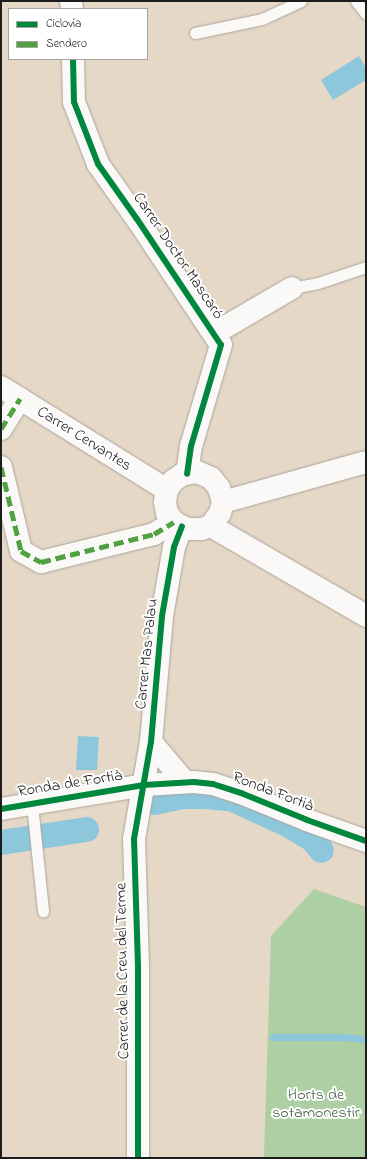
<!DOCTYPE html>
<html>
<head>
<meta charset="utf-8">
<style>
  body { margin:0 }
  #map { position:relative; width:367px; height:1159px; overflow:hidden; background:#e5d8c7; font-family:"Indie Flower",sans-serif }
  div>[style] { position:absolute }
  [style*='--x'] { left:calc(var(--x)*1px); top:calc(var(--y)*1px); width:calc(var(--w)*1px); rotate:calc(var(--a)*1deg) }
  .green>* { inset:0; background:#adcfa3 }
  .water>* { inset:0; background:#8dc7dc }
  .stream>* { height:7px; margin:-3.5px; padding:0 3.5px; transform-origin:3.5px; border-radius:3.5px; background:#8dc7dc }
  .canal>* { height:25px; margin:-12.5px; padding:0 12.5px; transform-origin:12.5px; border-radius:12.5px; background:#8dc7dc }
  .roads { filter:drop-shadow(0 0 1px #aca499) drop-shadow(0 0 1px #aca499) }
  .lane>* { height:11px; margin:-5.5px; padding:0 5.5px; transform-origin:5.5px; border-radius:5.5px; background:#fbf9f7 }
  .street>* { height:22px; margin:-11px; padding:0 11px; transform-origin:11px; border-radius:11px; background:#fbf9f7 }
  .quiet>* { height:5px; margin-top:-2.5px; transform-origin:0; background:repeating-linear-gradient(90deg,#4fa141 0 10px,transparent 0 15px) }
  .cycleway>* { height:6px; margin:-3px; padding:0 3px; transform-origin:3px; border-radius:3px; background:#00873e }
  span { translate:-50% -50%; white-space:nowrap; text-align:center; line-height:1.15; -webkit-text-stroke:4px #fff; paint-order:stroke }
  .street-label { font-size:16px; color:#1c1c1c }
  .park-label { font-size:16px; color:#446146 }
  .frame { position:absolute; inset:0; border:2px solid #1c1c1c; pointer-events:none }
  .legend { position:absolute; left:8px; top:8px; width:140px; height:52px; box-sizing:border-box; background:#fff; border:1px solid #a4a4a4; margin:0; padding:5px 7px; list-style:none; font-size:12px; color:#1c1c1c }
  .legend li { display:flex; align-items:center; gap:8px; height:20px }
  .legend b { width:20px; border:1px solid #a4a4a4 }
</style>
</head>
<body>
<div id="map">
  <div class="green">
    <i style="clip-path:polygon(314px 889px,366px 907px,366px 1158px,264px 1158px,271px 936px)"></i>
  </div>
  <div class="water">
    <i style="clip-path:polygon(359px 56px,366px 68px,366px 80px,333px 100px,321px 80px)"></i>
    <i style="clip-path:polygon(78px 736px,99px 737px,97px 770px,76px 770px)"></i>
  </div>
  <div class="stream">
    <i style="--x:273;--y:1037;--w:66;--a:0"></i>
    <i style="--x:339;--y:1037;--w:27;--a:4"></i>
  </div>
  <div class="canal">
    <i style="--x:154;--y:802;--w:30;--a:-12"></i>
    <i style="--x:183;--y:796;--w:22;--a:0"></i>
    <i style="--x:205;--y:796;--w:25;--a:5"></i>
    <i style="--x:230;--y:798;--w:63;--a:24.5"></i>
    <i style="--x:287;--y:824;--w:29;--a:31"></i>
    <i style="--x:312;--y:839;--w:14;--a:51"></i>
    <i style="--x:1;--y:842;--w:86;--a:-8.7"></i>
  </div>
  <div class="roads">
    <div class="lane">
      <i style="--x:356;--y:1;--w:16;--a:52"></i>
      <i style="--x:195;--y:33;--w:68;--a:-11.8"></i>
      <i style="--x:262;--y:19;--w:43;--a:-24.8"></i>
      <i style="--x:292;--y:288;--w:26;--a:-11"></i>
      <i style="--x:318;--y:283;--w:51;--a:-18.4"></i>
      <i style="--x:32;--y:804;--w:108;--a:84.1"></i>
    </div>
    <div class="street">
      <i style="--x:71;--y:1;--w:8;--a:83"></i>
      <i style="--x:73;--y:59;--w:43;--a:88.7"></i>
      <i style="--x:74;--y:102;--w:66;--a:68.8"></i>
      <i style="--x:98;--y:164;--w:67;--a:54.7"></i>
      <i style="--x:137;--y:219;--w:151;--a:56.3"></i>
      <i style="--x:221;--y:345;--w:105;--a:106.5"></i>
      <i style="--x:191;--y:446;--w:28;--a:98"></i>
      <i style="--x:215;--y:333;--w:89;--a:-30.3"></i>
      <i style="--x:1;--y:387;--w:195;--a:31.8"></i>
      <i style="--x:1;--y:429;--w:36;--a:-58"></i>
      <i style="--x:1;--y:467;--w:86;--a:76.6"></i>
      <i style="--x:21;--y:551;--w:23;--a:29"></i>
      <i style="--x:41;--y:562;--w:116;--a:-13.9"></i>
      <i style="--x:154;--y:534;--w:23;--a:-31"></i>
      <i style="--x:197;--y:472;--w:15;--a:23"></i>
      <i style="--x:211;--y:478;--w:13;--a:51"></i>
      <i style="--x:219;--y:488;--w:15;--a:74"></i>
      <i style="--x:223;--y:502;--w:11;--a:105"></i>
      <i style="--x:220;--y:513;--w:16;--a:125"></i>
      <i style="--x:211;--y:526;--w:10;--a:163"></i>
      <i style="--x:201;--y:529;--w:14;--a:180"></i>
      <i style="--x:187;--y:529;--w:15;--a:-152"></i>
      <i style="--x:174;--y:522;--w:11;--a:-128"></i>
      <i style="--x:167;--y:513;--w:11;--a:-100"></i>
      <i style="--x:165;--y:502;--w:12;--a:-81"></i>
      <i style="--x:167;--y:490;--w:11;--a:-56"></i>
      <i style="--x:173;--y:481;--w:12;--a:-35"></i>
      <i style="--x:183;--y:474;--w:14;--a:-8"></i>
      <i style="--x:223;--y:502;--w:148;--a:-15.6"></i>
      <i style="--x:211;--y:526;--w:179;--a:30.1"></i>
      <i style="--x:151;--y:742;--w:51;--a:49.8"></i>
      <i style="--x:1;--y:809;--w:145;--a:-9.5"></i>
      <i style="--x:144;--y:785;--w:50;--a:-3.4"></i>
      <i style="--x:194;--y:782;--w:19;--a:6"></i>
      <i style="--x:213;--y:784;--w:29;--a:18"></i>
      <i style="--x:241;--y:793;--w:71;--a:22.2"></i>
      <i style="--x:307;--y:820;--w:63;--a:19.6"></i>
      <i style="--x:138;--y:1158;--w:192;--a:-90"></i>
      <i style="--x:138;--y:966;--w:127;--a:-91.8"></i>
      <i style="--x:134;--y:839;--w:98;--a:-80.1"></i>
      <i style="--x:151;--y:742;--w:126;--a:-85"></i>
      <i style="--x:162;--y:616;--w:70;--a:-80.1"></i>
      <i style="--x:174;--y:547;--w:22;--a:-69"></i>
    </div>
  </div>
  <div class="quiet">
    <i style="--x:1;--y:429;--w:36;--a:-58"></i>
    <i style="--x:1;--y:467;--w:86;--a:76.6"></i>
    <i style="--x:21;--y:551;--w:23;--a:29"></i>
    <i style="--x:41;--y:562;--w:116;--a:-13.9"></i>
    <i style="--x:154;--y:534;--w:23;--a:-31"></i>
  </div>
  <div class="cycleway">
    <i style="--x:73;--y:59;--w:43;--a:88.7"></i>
    <i style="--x:74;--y:102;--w:66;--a:68.8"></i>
    <i style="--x:98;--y:164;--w:67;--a:54.7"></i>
    <i style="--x:137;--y:219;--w:151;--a:56.3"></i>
    <i style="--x:221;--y:345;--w:105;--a:106.5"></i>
    <i style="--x:191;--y:446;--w:28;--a:98"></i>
    <i style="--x:1;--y:809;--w:145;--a:-9.5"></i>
    <i style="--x:144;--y:785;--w:50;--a:-3.4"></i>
    <i style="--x:194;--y:782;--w:19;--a:6"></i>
    <i style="--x:213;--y:784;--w:29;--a:18"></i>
    <i style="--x:241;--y:793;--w:71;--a:22.2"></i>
    <i style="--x:307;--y:820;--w:63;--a:19.6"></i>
    <i style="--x:138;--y:1158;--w:192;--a:-90"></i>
    <i style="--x:138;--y:966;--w:127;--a:-91.8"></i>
    <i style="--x:134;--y:839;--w:98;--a:-80.1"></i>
    <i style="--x:151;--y:742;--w:126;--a:-85"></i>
    <i style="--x:162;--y:616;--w:70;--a:-80.1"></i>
    <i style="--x:174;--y:547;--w:22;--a:-69"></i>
  </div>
  <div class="street-label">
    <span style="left:178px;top:256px;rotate:56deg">Carrer Doctor Mascaró</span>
    <span style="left:84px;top:439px;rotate:32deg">Carrer Cervantes</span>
    <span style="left:147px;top:654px;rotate:-84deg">Carrer Mas Palau</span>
    <span style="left:70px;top:784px;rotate:-9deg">Ronda de Fortià</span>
    <span style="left:273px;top:792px;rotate:21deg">Ronda Fortià</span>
    <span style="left:123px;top:971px;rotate:-91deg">Carrer de la Creu del Terme</span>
  </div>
  <div class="park-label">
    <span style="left:316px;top:1104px">Horts de<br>sotamonestir</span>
  </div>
  <div class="frame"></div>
  <ul class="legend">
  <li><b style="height:5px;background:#00873e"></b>Ciclovía</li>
  <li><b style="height:5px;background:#4fa141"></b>Sendero</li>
  </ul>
</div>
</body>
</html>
